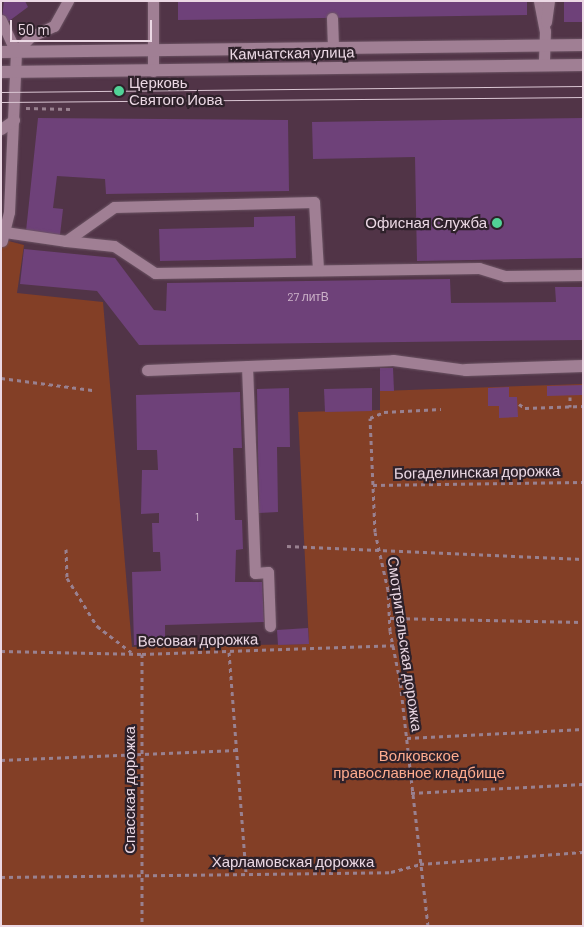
<!DOCTYPE html>
<html>
<head>
<meta charset="utf-8">
<style>
  body { margin:0 }
  #map { position:relative; width:584px; height:927px; overflow:hidden; background:#513447; font-family:Barlow,sans-serif }
  div>[style] { position:absolute }
  [style*='--x'] { left:calc(var(--x)*1px); top:calc(var(--y)*1px); width:calc(var(--w)*1px); rotate:calc(var(--a)*1deg) }
  .green>* { inset:0; background:#833f26 }
  .building>* { inset:0; background:#6e4179 }
  .path>* { height:3px; margin-top:-1.5px; transform-origin:0; background:repeating-linear-gradient(90deg,#998190 0 4px,transparent 0 8px) }
  .roads { filter:drop-shadow(0 0 1px #6c5464) drop-shadow(0 0 1px #6c5464) }
  .lane>* { height:11px; margin:-5.5px; padding:0 5.5px; transform-origin:5.5px; border-radius:5.5px; background:#a07f94 }
  .street>* { height:12px; margin:-6px; padding:0 6px; transform-origin:6px; border-radius:6px; background:#a07f94 }
  .secondary>* { height:12px; margin:-6px; padding:0 6px; transform-origin:6px; border-radius:6px; background:#a07f94 }
  .tram>* { height:1px; margin:-0.5px; padding:0 0.5px; transform-origin:0.5px; border-radius:0.5px; background:#d9c5d2 }
  .dots>* { width:14px; height:14px; translate:-50% -50%; box-sizing:border-box; border:2px solid #2e212a; border-radius:50% }
  span { translate:-50% -50%; white-space:nowrap; text-align:center; line-height:1.15; -webkit-text-stroke:4.5px #2e212a; paint-order:stroke }
  .number-label { font-size:12px; color:#ccb2c9 }
  .number-label span { -webkit-text-stroke-width:0 }
  .street-label { font-size:15px; color:#ebd8e4 }
  .poi-label { font-size:15px; color:#ebd8e4 }
  .left { translate:0 -50%; text-align:left }
  .right { translate:-100% -50%; text-align:right }
  .park-label { font-size:15px; color:#feab8e }
  .frame { position:absolute; inset:0; border:2px solid #ebd8e4; pointer-events:none }
  .scale { position:absolute; left:10px; top:20px; width:142px; height:22px; box-sizing:border-box; border:2px solid #ebd8e4; border-top:0; padding-left:6px; font-size:15px; line-height:18px; white-space:nowrap; color:#ebd8e4; -webkit-text-stroke:4px #2e212a; paint-order:stroke }
</style>
</head>
<body>
<div id="map">
  <div class="green">
    <i style="clip-path:polygon(1px 239px,24px 245px,17px 293px,103px 302px,132px 647px,309px 644px,298px 412px,380px 410px,380px 391px,583px 384px,583px 926px,1px 926px)"></i>
  </div>
  <div class="building">
    <i style="clip-path:polygon(4px 1px,25px 1px,28px 7px,1px 27px)"></i>
    <i style="clip-path:polygon(178px 1px,527px 1px,527px 15px,178px 20px)"></i>
    <i style="clip-path:polygon(564px 1px,583px 1px,583px 22px,564px 22px)"></i>
    <i style="clip-path:polygon(38px 118px,288px 120px,289px 191px,106px 194px,105px 179px,57px 176px,53px 208px,63px 209px,60px 235px,26px 231px)"></i>
    <i style="clip-path:polygon(583px 118px,583px 258px,417px 261px,415px 157px,313px 159px,312px 122px)"></i>
    <i style="clip-path:polygon(295px 216px,296px 258px,160px 261px,159px 229px,254px 227px,254px 217px)"></i>
    <i style="clip-path:polygon(24px 249px,115px 258px,154px 310px,166px 311px,167px 283px,450px 279px,451px 303px,556px 302px,555px 287px,583px 287px,583px 340px,139px 345px,97px 291px,20px 284px)"></i>
    <i style="clip-path:polygon(380px 368px,393px 368px,394px 391px,380px 391px)"></i>
    <i style="clip-path:polygon(583px 385px,583px 395px,547px 396px,547px 386px)"></i>
    <i style="clip-path:polygon(509px 387px,509px 397px,517px 397px,518px 417px,499px 418px,499px 406px,488px 406px,488px 388px)"></i>
    <i style="clip-path:polygon(289px 388px,290px 447px,277px 447px,278px 512px,259px 513px,257px 389px)"></i>
    <i style="clip-path:polygon(372px 388px,372px 411px,325px 412px,324px 389px)"></i>
    <i style="clip-path:polygon(240px 392px,242px 448px,233px 448px,235px 520px,242px 520px,243px 549px,236px 550px,235px 582px,262px 582px,264px 622px,165px 625px,165px 644px,134px 645px,132px 572px,161px 571px,160px 552px,153px 552px,152px 523px,159px 523px,159px 513px,141px 514px,142px 470px,158px 470px,157px 450px,137px 450px,136px 395px)"></i>
    <i style="clip-path:polygon(308px 628px,309px 644px,278px 645px,277px 630px)"></i>
  </div>
  <div class="path">
    <i style="--x:26;--y:108;--w:45;--a:1.3"></i>
    <i style="--x:1;--y:378;--w:92;--a:7.5"></i>
    <i style="--x:570;--y:397;--w:10;--a:90"></i>
    <i style="--x:519;--y:404;--w:7;--a:34"></i>
    <i style="--x:525;--y:408;--w:58;--a:-2"></i>
    <i style="--x:373;--y:485;--w:210;--a:-0.8"></i>
    <i style="--x:287;--y:546;--w:296;--a:2.5"></i>
    <i style="--x:66;--y:549;--w:29;--a:88"></i>
    <i style="--x:67;--y:578;--w:57;--a:58"></i>
    <i style="--x:97;--y:626;--w:43;--a:37.4"></i>
    <i style="--x:390;--y:618;--w:193;--a:1.2"></i>
    <i style="--x:1;--y:651;--w:141;--a:1.2"></i>
    <i style="--x:142;--y:654;--w:253;--a:-2"></i>
    <i style="--x:229;--y:652;--w:223;--a:85.6"></i>
    <i style="--x:142;--y:654;--w:272;--a:90"></i>
    <i style="--x:407;--y:738;--w:176;--a:-2.9"></i>
    <i style="--x:1;--y:760;--w:236;--a:-2.4"></i>
    <i style="--x:411;--y:793;--w:172;--a:-3"></i>
    <i style="--x:1;--y:877;--w:390;--a:-0.7"></i>
    <i style="--x:391;--y:872;--w:30;--a:-15"></i>
    <i style="--x:420;--y:864;--w:163;--a:-4.2"></i>
    <i style="--x:428;--y:926;--w:247;--a:-96.5"></i>
    <i style="--x:400;--y:681;--w:51;--a:-101.3"></i>
    <i style="--x:390;--y:631;--w:41;--a:-92.8"></i>
    <i style="--x:388;--y:590;--w:59;--a:-102.6"></i>
    <i style="--x:375;--y:532;--w:114;--a:-92.5"></i>
    <i style="--x:370;--y:418;--w:15;--a:-23"></i>
    <i style="--x:384;--y:412;--w:57;--a:-3"></i>
  </div>
  <div class="roads">
    <div class="lane">
      <i style="--x:153;--y:1;--w:70;--a:90"></i>
      <i style="--x:539;--y:1;--w:31;--a:79"></i>
      <i style="--x:545;--y:31;--w:34;--a:92"></i>
      <i style="--x:332;--y:18;--w:30;--a:88"></i>
      <i style="--x:1;--y:20;--w:35;--a:65"></i>
      <i style="--x:16;--y:52;--w:160;--a:92.5"></i>
      <i style="--x:9;--y:212;--w:30;--a:104"></i>
      <i style="--x:546;--y:22;--w:21;--a:-82"></i>
      <i style="--x:16;--y:52;--w:21;--a:-47"></i>
      <i style="--x:30;--y:37;--w:26;--a:-25"></i>
      <i style="--x:54;--y:26;--w:29;--a:-61"></i>
      <i style="--x:1;--y:129;--w:16;--a:-35"></i>
      <i style="--x:5;--y:232;--w:62;--a:8.4"></i>
      <i style="--x:66;--y:241;--w:59;--a:-35.3"></i>
      <i style="--x:114;--y:207;--w:200;--a:-1.4"></i>
      <i style="--x:314;--y:202;--w:67;--a:86.6"></i>
      <i style="--x:66;--y:241;--w:48;--a:5.9"></i>
      <i style="--x:114;--y:246;--w:49;--a:33.4"></i>
      <i style="--x:155;--y:273;--w:324;--a:-0.9"></i>
      <i style="--x:479;--y:268;--w:27;--a:17"></i>
      <i style="--x:505;--y:276;--w:78;--a:-0.7"></i>
      <i style="--x:247;--y:366;--w:207;--a:87.8"></i>
      <i style="--x:255;--y:573;--w:13;--a:-4"></i>
      <i style="--x:268;--y:572;--w:54;--a:87.9"></i>
      <i style="--x:147;--y:370;--w:246;--a:-2.3"></i>
      <i style="--x:393;--y:360;--w:74;--a:7.8"></i>
    </div>
    <div class="street">
      <i style="--x:466;--y:370;--w:117;--a:-2"></i>
    </div>
    <div class="secondary">
      <i style="--x:1;--y:52;--w:582;--a:-0.69"></i>
      <i style="--x:1;--y:72;--w:582;--a:-0.69"></i>
    </div>
  </div>
  <div class="tram">
    <i style="--x:1;--y:92;--w:582;--a:-0.59"></i>
    <i style="--x:1;--y:102;--w:582;--a:-0.49"></i>
  </div>
  <div class="dots">
    <i style="left:119px;top:91px;background:#51d397"></i>
    <i style="left:497px;top:223px;background:#51d397"></i>
  </div>
  <div class="number-label">
    <span style="left:308px;top:297px">27 литВ</span>
    <span style="left:197px;top:517px">1</span>
  </div>
  <div class="street-label">
    <span style="left:292px;top:53px;rotate:-1deg">Камчатская улица</span>
    <span style="left:477px;top:472px;rotate:-1deg">Богаделинская дорожка</span>
    <span style="left:198px;top:640px;rotate:-1deg">Весовая дорожка</span>
    <span style="left:405px;top:644px;rotate:82deg">Смотрительская дорожка</span>
    <span style="left:130px;top:790px;rotate:-90deg">Спасская дорожка</span>
    <span style="left:293px;top:862px">Харламовская дорожка</span>
  </div>
  <div class="poi-label">
    <span class="left" style="left:129px;top:91px">Церковь<br>Святого Иова</span>
    <span class="right" style="left:487px;top:223px">Офисная Служба</span>
  </div>
  <div class="park-label">
    <span style="left:419px;top:764px">Волковское<br>православное кладбище</span>
  </div>
  <div class="frame"></div>
  <div class="scale">50 m</div>
</div>
</body>
</html>
